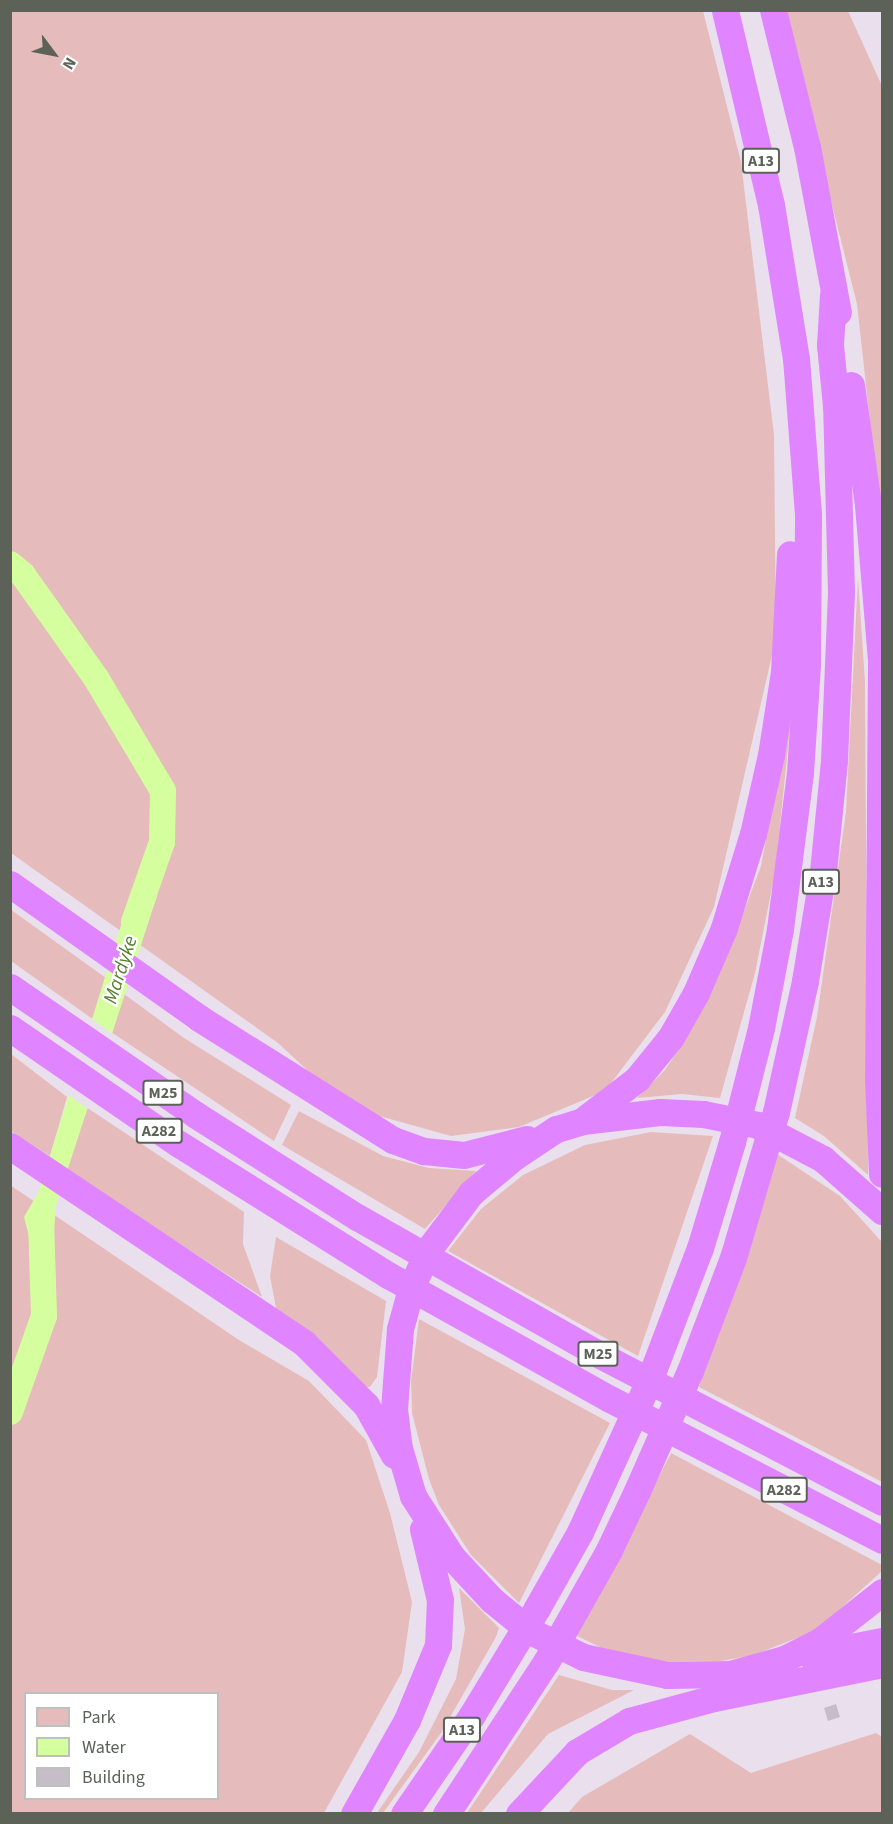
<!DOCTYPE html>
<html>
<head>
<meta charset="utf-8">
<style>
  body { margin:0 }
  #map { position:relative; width:893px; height:1824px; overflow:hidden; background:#eae0ed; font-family:"Source Sans 3",sans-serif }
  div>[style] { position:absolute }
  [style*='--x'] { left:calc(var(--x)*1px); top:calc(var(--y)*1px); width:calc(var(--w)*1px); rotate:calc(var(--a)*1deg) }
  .green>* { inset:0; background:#e6bbbb }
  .water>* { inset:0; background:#d5ff9e }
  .pier>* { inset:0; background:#eae0ed }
  .river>* { height:26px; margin:-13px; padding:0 13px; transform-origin:13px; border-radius:13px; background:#d5ff9e }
  .building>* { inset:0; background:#c5bdc8 }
  .highway>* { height:27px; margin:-13.5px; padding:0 13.5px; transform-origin:13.5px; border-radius:13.5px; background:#e085ff }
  span { translate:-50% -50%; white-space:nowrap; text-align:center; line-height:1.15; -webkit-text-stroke:4.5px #fff; paint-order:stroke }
  .shield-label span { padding:2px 4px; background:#fff; border:2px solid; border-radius:4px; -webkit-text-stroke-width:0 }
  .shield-label { font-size:16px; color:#5d6259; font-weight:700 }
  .water-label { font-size:20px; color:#537e2b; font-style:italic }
  .frame { position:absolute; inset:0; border:12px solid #5d6259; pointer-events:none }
  .legend { position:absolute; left:24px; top:1692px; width:195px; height:108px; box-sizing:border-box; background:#fff; border:2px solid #bec0bd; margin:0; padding:8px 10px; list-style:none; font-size:18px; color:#5d6259 }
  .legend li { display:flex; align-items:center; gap:12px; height:30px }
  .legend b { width:30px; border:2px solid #bec0bd }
  .north { position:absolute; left:24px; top:24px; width:60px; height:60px; -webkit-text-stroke:4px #fff; paint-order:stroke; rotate:122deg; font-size:16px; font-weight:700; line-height:24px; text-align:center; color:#5d6259 }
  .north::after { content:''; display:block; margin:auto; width:21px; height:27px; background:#5d6259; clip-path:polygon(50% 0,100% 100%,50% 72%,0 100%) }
</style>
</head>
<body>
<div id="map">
  <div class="green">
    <i style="clip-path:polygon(10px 11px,703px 11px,741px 162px,774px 435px,776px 638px,714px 907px,665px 1012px,605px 1091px,519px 1127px,451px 1136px,347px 1107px,278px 1043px,11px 853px)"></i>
    <i style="clip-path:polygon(783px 11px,848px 11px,882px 86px,882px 530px,857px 304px)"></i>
    <i style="clip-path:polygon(858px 578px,865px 682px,868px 1175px,824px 1136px,795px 1118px,817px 1017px,846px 811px)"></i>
    <i style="clip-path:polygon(794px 690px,775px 873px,755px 973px,720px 1098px,682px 1094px,637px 1098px,665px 1070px,693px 1026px,733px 940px,761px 866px)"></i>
    <i style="clip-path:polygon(10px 909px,106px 978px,94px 1020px,11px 961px)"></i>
    <i style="clip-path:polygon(124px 994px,184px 1038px,291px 1105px,274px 1141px,111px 1032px)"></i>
    <i style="clip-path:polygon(11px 1054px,67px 1097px,50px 1156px,11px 1131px)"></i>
    <i style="clip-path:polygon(86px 1107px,244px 1212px,243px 1244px,262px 1297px,66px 1170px)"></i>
    <i style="clip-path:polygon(299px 1111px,383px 1156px,429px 1168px,476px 1171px,425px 1229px,282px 1145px)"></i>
    <i style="clip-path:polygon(651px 1132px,713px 1136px,638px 1356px,448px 1251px,481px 1209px,523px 1175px,585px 1145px)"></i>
    <i style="clip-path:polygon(777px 1154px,840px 1196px,882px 1242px,882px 1482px,699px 1387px)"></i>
    <i style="clip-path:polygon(evenodd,10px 1185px,239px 1340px,309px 1381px,366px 1440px,390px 1513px,412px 1602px,402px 1672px,324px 1813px,11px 1813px,10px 1185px,26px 1694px,218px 1694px,218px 1798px,26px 1798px,26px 1694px)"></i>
    <i style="clip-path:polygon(276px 1237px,386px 1301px,377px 1377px,370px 1387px,363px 1387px,278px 1319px,270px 1276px)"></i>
    <i style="clip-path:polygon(419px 1319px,610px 1423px,519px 1603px,471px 1555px,439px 1505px,429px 1479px,412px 1413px,411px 1381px)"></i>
    <i style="clip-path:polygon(671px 1453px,882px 1565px,882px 1571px,817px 1630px,754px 1655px,721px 1661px,662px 1662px,610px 1652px,577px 1636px)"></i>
    <i style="clip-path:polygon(459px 1588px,499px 1628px,496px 1637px,441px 1733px,383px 1813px,377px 1813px,419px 1752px,456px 1679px,465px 1629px)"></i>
    <i style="clip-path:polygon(559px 1675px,612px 1690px,634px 1690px,548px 1734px,481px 1813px,467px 1813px)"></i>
    <i style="clip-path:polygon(876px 1733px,882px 1737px,882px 1813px,568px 1813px,582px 1797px,690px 1734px,751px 1773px)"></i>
  </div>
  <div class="water">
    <i style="clip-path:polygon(136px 887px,157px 896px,56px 1205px,52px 1258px,33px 1251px,24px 1217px,39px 1191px,130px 896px)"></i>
  </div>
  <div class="pier">
    <i style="clip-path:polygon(91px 1018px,113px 1034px,88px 1109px,65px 1093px)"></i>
  </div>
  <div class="river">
    <i style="--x:10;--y:564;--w:17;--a:40"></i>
    <i style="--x:23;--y:575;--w:126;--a:54.7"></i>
    <i style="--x:96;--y:678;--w:131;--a:59.3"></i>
    <i style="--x:163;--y:791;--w:51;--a:91.1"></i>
    <i style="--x:162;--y:842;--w:85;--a:109.3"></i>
    <i style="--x:10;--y:1412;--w:102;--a:-70.5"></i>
    <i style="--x:44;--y:1316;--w:95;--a:-91.8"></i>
  </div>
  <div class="building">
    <i style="clip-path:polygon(836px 1704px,840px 1717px,828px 1721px,824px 1708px)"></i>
  </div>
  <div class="highway">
    <i style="--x:773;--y:10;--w:141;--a:76.1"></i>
    <i style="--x:807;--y:147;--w:168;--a:79.4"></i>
    <i style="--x:851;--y:385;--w:121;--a:81.9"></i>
    <i style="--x:868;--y:505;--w:155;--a:85.2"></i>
    <i style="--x:881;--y:659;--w:420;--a:90.4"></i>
    <i style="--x:878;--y:1079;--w:95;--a:87.6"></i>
    <i style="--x:10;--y:884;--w:232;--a:35.3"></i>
    <i style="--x:199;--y:1018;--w:229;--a:32.2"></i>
    <i style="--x:393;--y:1140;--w:33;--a:20"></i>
    <i style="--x:424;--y:1151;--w:40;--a:5.7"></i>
    <i style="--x:464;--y:1155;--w:65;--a:-14.3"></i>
    <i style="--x:10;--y:987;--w:226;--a:34.5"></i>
    <i style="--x:196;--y:1115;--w:191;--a:32.4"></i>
    <i style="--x:357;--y:1217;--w:277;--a:29.6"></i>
    <i style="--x:598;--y:1354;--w:320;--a:27.5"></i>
    <i style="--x:10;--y:1028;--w:205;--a:34.5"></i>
    <i style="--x:179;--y:1144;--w:247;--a:32.1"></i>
    <i style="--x:388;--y:1275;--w:254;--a:29.2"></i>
    <i style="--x:610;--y:1399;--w:306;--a:27.4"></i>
    <i style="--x:586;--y:1118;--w:64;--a:-37.4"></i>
    <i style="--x:637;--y:1079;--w:54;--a:-51"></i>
    <i style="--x:671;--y:1037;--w:51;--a:-60.4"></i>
    <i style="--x:696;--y:993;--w:71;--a:-66.7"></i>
    <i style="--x:724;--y:928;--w:98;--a:-72.9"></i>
    <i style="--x:753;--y:834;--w:81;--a:-77.2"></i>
    <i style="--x:771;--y:755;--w:84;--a:-81.1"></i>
    <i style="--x:784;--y:672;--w:118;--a:-87.1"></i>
    <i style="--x:10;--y:1146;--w:354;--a:33.8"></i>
    <i style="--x:304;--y:1343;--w:88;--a:45"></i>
    <i style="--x:366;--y:1405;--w:57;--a:60.8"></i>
    <i style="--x:882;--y:1211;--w:79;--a:-138.6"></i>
    <i style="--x:823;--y:1159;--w:73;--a:-152.4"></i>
    <i style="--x:758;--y:1125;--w:56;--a:-168.7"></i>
    <i style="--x:703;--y:1114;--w:43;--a:-177.3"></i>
    <i style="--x:660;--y:1112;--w:78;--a:173.3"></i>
    <i style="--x:583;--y:1121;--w:28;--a:163"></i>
    <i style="--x:556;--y:1129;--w:50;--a:146.3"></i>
    <i style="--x:514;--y:1157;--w:56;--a:140.1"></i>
    <i style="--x:471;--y:1193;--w:70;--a:126.9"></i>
    <i style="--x:429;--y:1249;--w:40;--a:115"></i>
    <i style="--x:412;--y:1285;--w:46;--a:105.3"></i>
    <i style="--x:400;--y:1329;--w:80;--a:94.3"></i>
    <i style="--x:394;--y:1409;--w:39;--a:83"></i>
    <i style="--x:399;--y:1448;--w:50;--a:73.7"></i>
    <i style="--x:413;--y:1496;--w:72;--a:57.4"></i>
    <i style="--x:452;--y:1557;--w:59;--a:47.1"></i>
    <i style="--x:492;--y:1600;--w:49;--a:39.2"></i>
    <i style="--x:530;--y:1631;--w:59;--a:26.1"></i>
    <i style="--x:583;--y:1657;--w:86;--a:12.1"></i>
    <i style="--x:667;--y:1675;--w:63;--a:-0.9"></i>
    <i style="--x:730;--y:1674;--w:56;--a:-15.5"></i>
    <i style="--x:784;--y:1659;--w:40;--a:-26.6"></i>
    <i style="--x:820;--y:1641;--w:79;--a:-38.3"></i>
    <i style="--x:810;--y:1655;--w:73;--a:-11"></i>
    <i style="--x:354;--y:1814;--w:108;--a:-60.6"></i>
    <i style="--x:407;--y:1720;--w:81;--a:-67.5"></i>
    <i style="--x:438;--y:1645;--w:45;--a:-87.5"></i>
    <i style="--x:440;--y:1600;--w:73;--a:-103.5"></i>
    <i style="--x:404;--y:1814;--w:120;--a:-55.5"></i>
    <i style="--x:472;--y:1715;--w:125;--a:-58.7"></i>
    <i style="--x:537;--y:1608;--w:87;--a:-60.5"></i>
    <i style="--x:580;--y:1532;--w:171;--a:-65.5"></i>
    <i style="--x:651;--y:1376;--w:137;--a:-69.1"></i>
    <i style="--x:700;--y:1248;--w:111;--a:-73.2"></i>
    <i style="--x:732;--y:1142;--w:118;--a:-75.7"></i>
    <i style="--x:761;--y:1028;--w:101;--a:-79.1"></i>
    <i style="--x:780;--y:929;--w:157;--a:-82.7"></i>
    <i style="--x:800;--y:773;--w:109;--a:-86.3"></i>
    <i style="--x:807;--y:664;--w:150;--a:-89.6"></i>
    <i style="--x:808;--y:514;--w:155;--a:-94.4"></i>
    <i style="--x:796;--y:359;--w:156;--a:-99.2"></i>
    <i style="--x:771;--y:205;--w:200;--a:-103.3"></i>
    <i style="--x:446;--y:1814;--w:182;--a:-56.7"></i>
    <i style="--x:546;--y:1662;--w:129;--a:-60.6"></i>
    <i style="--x:609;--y:1550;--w:65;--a:-64.6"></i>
    <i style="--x:637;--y:1491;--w:131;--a:-66.2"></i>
    <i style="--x:690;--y:1371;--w:121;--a:-69.2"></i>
    <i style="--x:733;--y:1258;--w:152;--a:-73.6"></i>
    <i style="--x:776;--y:1112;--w:134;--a:-77.5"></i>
    <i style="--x:805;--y:981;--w:111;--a:-80.7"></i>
    <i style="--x:823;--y:871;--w:112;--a:-84.3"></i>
    <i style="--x:834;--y:760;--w:168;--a:-87.6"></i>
    <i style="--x:841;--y:592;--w:186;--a:-91.5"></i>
    <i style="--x:836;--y:406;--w:61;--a:-95.6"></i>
    <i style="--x:830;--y:345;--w:50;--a:-86.6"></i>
    <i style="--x:519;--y:1814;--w:85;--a:-46.9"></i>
    <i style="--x:577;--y:1752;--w:61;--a:-30.8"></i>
    <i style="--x:629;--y:1721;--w:88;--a:-15.1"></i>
    <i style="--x:714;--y:1698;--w:171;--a:-11.4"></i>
  </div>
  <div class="shield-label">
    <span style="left:761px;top:161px">A13</span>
    <span style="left:821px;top:882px">A13</span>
    <span style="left:163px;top:1093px">M25</span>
    <span style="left:159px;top:1131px">A282</span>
    <span style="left:598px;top:1354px">M25</span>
    <span style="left:784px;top:1490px">A282</span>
    <span style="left:462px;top:1730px">A13</span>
  </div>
  <div class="water-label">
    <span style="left:121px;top:970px;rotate:-72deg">Mardyke</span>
  </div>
  <div class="frame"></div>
  <ul class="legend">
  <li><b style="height:16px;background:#e6bbbb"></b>Park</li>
  <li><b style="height:16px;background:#d5ff9e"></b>Water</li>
  <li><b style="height:16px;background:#c5bdc8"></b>Building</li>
  </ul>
  <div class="north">N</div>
</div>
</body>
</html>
